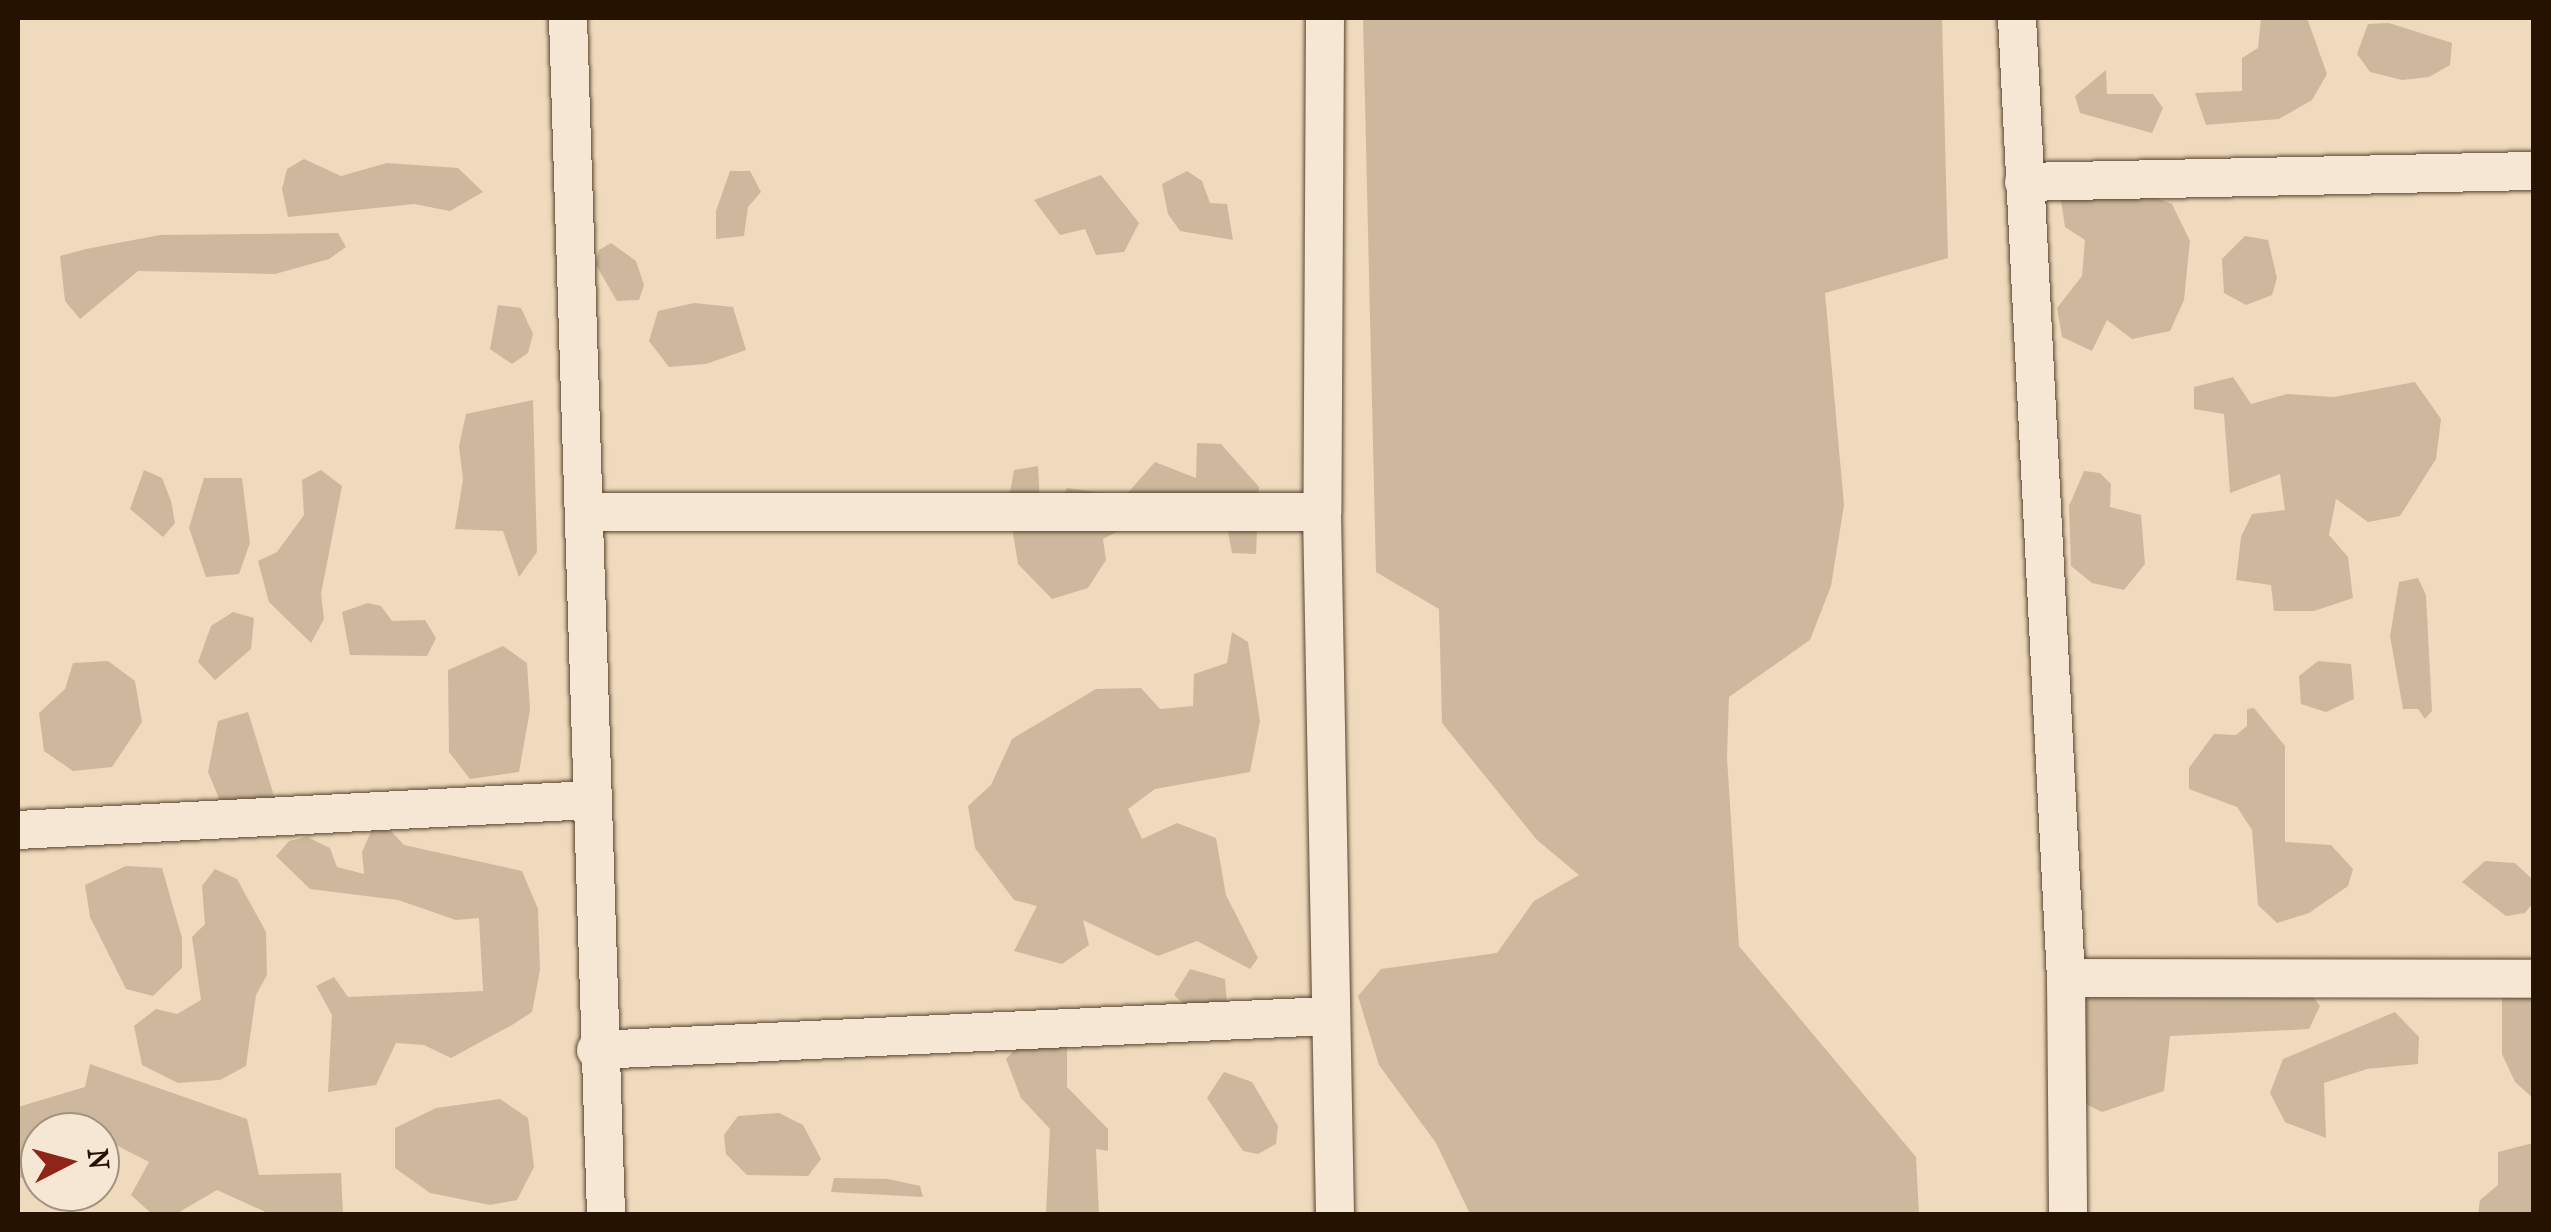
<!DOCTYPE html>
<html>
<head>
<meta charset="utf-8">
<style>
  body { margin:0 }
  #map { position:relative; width:2551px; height:1232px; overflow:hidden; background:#efdabd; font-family:"IM FELL French Canon",serif }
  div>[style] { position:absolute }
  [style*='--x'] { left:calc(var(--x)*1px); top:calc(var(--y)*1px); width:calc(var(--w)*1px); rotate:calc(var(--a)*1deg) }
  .green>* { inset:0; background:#cdb89d }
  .roads { filter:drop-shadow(0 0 2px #58442f) drop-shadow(0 0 2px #58442f) }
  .street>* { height:38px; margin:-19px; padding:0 19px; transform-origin:19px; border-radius:19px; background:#f5e7d4 }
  span { translate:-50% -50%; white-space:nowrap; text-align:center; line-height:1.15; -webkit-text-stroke:8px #f5e7d4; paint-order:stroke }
  .frame { position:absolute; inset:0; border:20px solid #251200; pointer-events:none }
  .north { position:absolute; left:20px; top:1112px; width:100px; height:100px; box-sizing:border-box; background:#f5e7d4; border:2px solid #a2927f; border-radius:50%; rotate:84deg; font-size:28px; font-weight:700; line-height:40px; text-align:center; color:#251200 }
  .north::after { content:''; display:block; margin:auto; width:35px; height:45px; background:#8f2418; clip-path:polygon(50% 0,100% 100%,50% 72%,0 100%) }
</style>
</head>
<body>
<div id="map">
  <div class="green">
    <i style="clip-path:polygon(1363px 18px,1942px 18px,1948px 258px,1825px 293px,1844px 505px,1831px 586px,1810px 640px,1729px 697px,1727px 757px,1739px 946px,1916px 1157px,1919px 1214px,1470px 1214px,1436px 1143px,1379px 1065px,1358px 996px,1381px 969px,1497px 953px,1534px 901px,1579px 875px,1537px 840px,1442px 723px,1439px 609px,1376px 572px)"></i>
    <i style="clip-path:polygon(2261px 18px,2307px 18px,2327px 74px,2312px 100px,2279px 119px,2206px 125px,2195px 93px,2242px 91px,2242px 58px,2258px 48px)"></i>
    <i style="clip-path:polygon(2389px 23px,2452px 43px,2450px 65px,2429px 77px,2402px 80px,2370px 72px,2357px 54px,2368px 24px)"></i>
    <i style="clip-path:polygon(2106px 70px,2107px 94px,2153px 94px,2163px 108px,2152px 133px,2080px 113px,2075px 96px)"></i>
    <i style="clip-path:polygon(304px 159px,341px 176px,387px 163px,458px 168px,483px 192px,450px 211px,414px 204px,288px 217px,282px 189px,287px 169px)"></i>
    <i style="clip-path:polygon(730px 171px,750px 171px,761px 192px,748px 207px,744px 236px,716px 239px,716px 211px)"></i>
    <i style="clip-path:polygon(1187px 171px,1202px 181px,1210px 203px,1227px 204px,1233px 240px,1180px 231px,1168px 214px,1162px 184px)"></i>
    <i style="clip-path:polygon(1101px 175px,1139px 223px,1124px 252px,1096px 255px,1085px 229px,1060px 235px,1034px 200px)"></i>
    <i style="clip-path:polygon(2141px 192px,2172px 204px,2190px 241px,2184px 300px,2170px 331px,2132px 339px,2107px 320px,2092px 351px,2062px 337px,2057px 308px,2082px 276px,2085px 240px,2065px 227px,2060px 194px)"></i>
    <i style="clip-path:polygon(338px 233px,346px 247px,329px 259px,275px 274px,138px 271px,80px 319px,65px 301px,60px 256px,86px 249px,160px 235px)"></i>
    <i style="clip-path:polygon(2245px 236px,2268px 240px,2277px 278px,2272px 295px,2246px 305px,2224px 293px,2222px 259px)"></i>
    <i style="clip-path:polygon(611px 243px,636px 261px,644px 285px,639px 300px,617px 301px,596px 265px,599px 250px)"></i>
    <i style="clip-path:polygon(694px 303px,733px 307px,746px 350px,706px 364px,669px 367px,649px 341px,658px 311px)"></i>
    <i style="clip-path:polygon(498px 305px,521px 308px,533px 334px,528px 353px,512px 364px,490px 349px)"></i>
    <i style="clip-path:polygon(2233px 377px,2251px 404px,2287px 394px,2334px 397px,2415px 382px,2441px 419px,2436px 459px,2400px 516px,2368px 522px,2336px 499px,2329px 535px,2348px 557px,2353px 598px,2314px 611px,2274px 611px,2271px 585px,2236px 580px,2241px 537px,2252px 514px,2285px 510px,2280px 474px,2230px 493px,2224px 414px,2194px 409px,2194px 387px)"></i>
    <i style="clip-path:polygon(533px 400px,537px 552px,519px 577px,503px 531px,455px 529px,463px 479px,459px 446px,466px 414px)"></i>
    <i style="clip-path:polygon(1197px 443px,1221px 444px,1259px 487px,1256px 554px,1232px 553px,1224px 511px,1128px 526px,1103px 539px,1106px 560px,1088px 588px,1052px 599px,1018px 564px,1008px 503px,1014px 470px,1038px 466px,1040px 504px,1057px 507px,1067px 488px,1125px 496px,1155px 462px,1196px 478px)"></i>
    <i style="clip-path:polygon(144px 470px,162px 478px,171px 501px,175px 523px,163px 537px,130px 509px)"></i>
    <i style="clip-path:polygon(321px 470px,342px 486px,321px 594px,324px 619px,311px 643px,269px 602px,258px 561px,277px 552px,304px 515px,302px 480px)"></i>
    <i style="clip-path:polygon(2084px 471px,2100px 473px,2111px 484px,2110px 507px,2141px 515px,2145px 564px,2124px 590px,2092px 583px,2071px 566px,2069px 506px)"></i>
    <i style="clip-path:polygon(204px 478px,242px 478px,250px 543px,239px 574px,206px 577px,189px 528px)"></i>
    <i style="clip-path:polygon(2418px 578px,2426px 595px,2432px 711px,2425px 719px,2418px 709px,2403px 709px,2390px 636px,2399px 582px)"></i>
    <i style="clip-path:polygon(368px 603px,381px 606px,392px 621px,425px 620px,436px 638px,427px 656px,350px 655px,342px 612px)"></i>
    <i style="clip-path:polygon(233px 612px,254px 618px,251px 649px,215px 680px,198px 662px,211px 626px)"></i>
    <i style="clip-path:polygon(1232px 632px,1248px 642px,1260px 721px,1250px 772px,1155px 789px,1128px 809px,1142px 839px,1177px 823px,1216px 838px,1226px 895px,1258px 958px,1250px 969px,1197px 941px,1158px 956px,1083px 920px,1089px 945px,1062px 964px,1014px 951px,1037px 906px,1014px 900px,975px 848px,968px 806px,991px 785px,1012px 739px,1096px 689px,1141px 688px,1160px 709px,1193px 706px,1194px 674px,1227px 663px)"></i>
    <i style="clip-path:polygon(503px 646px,527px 663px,530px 710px,519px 772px,470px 779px,449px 752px,448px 670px)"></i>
    <i style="clip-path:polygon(108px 661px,135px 681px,142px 722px,112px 767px,73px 771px,44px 751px,39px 713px,65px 689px,73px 663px)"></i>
    <i style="clip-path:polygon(2318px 661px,2351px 664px,2354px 699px,2326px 712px,2301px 704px,2299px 676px)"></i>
    <i style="clip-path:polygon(2254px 708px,2285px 746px,2285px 842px,2331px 845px,2353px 869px,2348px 886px,2309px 913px,2277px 923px,2258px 905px,2252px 830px,2237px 807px,2189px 789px,2189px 768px,2214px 734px,2236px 735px,2247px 726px,2247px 709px)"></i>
    <i style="clip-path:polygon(248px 712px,278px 809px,230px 825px,208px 772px,218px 721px)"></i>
    <i style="clip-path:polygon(373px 827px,391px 831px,404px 845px,522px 871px,538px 909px,540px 970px,532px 1012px,512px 1025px,451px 1058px,424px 1045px,396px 1043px,376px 1085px,328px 1092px,332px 1015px,316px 986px,334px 977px,348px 997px,483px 991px,479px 918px,456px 920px,398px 900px,310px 889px,276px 856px,289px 841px,307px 837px,330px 848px,337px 867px,364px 874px,362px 852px)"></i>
    <i style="clip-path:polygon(2485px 861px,2515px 863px,2533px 880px,2533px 903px,2525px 913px,2506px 916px,2462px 882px)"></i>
    <i style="clip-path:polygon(126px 866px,162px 868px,182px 938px,182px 968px,153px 996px,126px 989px,90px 917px,85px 885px)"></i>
    <i style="clip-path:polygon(215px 869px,237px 879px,266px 932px,267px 975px,256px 995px,246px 1066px,220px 1080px,178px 1083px,142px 1065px,134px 1026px,156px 1009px,177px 1014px,201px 1000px,192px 937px,205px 924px,202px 886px)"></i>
    <i style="clip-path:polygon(2154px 959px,2287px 964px,2320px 1006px,2309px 1029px,2170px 1036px,2164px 1091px,2102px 1112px,2074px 1098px,2075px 987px)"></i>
    <i style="clip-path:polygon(2525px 960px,2533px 961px,2533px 1098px,2515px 1082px,2502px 1054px,2502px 981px)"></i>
    <i style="clip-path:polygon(1190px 969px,1225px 979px,1228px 1016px,1188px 1008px,1174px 995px)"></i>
    <i style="clip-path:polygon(2395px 1012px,2419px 1037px,2418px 1064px,2367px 1069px,2324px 1083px,2326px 1138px,2285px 1122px,2270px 1093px,2283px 1059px)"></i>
    <i style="clip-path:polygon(1031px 1033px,1067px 1046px,1067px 1087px,1108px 1129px,1108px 1151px,1096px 1149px,1099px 1214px,1046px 1214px,1050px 1129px,1021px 1098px,1006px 1059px)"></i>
    <i style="clip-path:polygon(90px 1064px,247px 1119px,259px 1175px,341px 1173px,343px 1214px,270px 1214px,217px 1190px,176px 1214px,152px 1214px,131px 1195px,149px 1162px,110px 1142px,100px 1145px,100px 1132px,40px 1132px,40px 1177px,18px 1178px,18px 1107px,85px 1087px)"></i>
    <i style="clip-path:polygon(1224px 1072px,1252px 1082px,1278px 1126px,1276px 1144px,1258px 1154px,1243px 1151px,1207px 1098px)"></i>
    <i style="clip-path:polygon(500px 1099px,528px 1118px,534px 1167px,517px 1200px,490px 1205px,430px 1193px,395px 1168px,395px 1128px,436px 1108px)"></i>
    <i style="clip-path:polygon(779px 1113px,803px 1125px,821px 1159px,808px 1176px,747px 1175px,726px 1154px,724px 1135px,738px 1116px)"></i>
    <i style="clip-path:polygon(2533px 1143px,2533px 1214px,2478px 1214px,2480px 1200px,2498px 1185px,2498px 1152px)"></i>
    <i style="clip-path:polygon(834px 1178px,888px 1179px,920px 1186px,923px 1197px,831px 1192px)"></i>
  </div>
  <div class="roads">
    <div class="street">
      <i style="--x:568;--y:18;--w:1197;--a:88.18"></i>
      <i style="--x:1325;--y:18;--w:494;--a:90.3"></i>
      <i style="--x:1322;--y:512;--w:702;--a:88.94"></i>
      <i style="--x:2017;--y:18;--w:961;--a:87.08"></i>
      <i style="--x:2066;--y:978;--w:236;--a:89.5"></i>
      <i style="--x:2024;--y:182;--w:510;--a:-1.24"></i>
      <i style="--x:585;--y:512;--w:737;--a:0"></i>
      <i style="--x:18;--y:830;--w:574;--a:-3"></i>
      <i style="--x:2066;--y:978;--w:468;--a:0.1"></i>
      <i style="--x:596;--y:1050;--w:733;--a:-2.66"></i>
    </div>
  </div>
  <div class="frame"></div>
  <div class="north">N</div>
</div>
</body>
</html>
